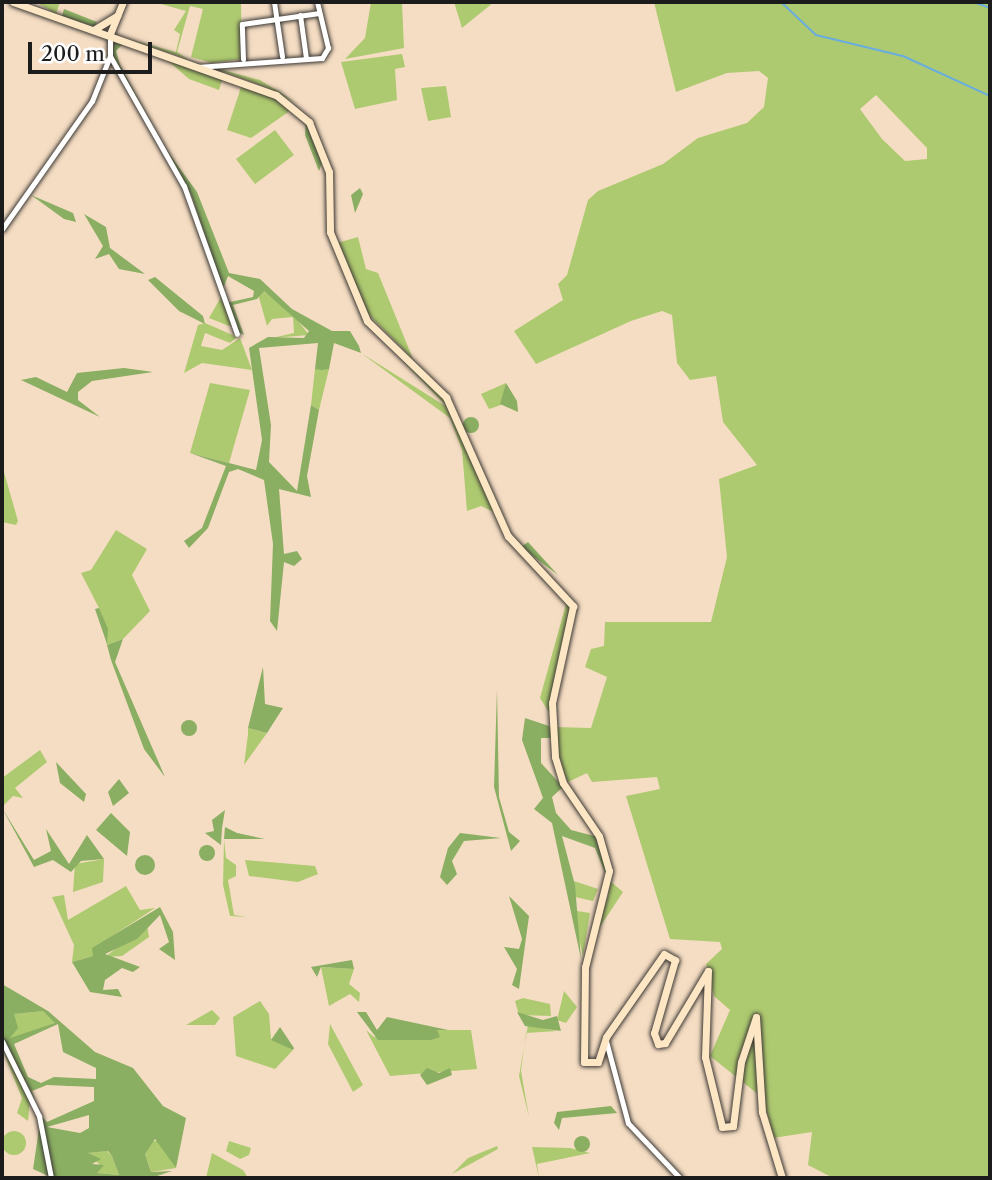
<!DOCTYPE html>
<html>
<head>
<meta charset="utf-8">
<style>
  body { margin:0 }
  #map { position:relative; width:992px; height:1180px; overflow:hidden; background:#f5ddc3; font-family:"Libre Caslon Text",serif }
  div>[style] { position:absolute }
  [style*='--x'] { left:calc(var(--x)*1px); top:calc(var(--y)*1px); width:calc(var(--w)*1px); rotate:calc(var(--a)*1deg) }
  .green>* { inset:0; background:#aeca70 }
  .round { border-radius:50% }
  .forest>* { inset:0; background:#8aae62 }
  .stream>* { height:2px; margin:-1px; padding:0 1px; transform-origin:1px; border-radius:1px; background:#69adde }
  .roads { filter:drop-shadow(0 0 2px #3d3935) drop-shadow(0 0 2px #3d3935) }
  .minor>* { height:5px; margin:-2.5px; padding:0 2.5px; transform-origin:2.5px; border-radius:2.5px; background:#fff }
  .secondary>* { height:7px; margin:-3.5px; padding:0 3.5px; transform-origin:3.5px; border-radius:3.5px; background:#fce6c4 }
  span { translate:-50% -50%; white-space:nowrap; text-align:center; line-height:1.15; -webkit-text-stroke:7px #fff; paint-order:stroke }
  .frame { position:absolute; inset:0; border:4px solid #1c1c1c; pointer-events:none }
  .scale { position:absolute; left:28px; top:42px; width:124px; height:32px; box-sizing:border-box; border:4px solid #1c1c1c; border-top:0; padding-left:9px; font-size:21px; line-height:24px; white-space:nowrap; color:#1c1c1c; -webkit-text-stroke:5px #fff; paint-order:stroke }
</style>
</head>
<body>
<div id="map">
  <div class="green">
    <i style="clip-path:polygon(36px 2px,60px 2px,56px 14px)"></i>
    <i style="clip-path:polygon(154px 2px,241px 2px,242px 59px,212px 63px,191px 57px,203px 9px,190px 6px,177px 52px,188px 59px,128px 39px,176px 52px,180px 34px,174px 30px,186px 11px)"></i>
    <i style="clip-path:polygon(371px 2px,402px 2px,404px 48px,345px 59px,365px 38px)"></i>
    <i style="clip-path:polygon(454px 2px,494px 2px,462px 28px)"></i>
    <i style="clip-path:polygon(evenodd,654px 2px,990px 2px,990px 1178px,833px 1178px,808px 1165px,812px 1132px,773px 1138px,764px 1099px,710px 1056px,730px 1010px,714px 996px,706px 964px,722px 949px,720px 942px,670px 939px,626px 796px,660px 789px,657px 777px,592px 782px,587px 773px,568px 782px,557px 756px,554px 727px,591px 728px,607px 677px,585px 667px,591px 649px,604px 646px,605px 622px,711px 622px,727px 557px,719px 479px,757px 465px,723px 422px,716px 376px,690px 380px,677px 363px,672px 315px,662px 311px,631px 321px,536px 364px,514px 331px,563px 300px,558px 284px,567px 275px,588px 200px,598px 191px,663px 164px,698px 138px,747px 123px,764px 107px,768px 78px,759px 71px,727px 73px,676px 92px,654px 2px,876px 95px,927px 148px,927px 159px,905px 161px,882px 139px,860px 109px,876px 95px)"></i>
    <i style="clip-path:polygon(402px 54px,405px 67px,395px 69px,397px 100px,355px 109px,341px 62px)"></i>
    <i style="clip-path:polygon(166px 59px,223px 77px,219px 90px,189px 79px)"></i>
    <i style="clip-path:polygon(208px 66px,260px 80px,299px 104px,266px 87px)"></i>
    <i style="clip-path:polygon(242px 84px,262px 90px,294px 108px,251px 138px,227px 130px)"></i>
    <i style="clip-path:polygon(446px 86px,451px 117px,428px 121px,421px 88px)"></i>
    <i style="clip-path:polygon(275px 130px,294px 155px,255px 184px,236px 159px)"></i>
    <i style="clip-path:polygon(358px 237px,366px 269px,378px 273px,413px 359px,366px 312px,337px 243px)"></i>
    <i style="clip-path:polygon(264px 291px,296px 318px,309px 335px,272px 338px,294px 333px,293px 317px,272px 319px,267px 326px,258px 294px)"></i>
    <i style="clip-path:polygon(221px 297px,233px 325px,229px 326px,209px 318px)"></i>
    <i style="clip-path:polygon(205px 323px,237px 337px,230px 343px,205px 333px,201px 346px,222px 350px,240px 338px,252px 370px,202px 363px,184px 373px,198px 325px)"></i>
    <i style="clip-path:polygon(379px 336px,441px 394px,496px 513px,481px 506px,467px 511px,462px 450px,450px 418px,361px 353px,447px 407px)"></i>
    <i style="clip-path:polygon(315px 369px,329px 369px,319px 410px,311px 405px)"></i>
    <i style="clip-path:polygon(210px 383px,250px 390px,229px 463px,190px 453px)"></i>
    <i style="clip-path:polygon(506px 383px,501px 405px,489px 409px,481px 394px)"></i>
    <i style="clip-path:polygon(2px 465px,18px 521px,16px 525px,2px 522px)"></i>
    <i style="clip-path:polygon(116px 530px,147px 549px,132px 575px,150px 611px,123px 639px,107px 645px,99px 608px,81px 573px,91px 570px)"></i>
    <i style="clip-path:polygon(513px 546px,572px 605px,550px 714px,540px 698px,566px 604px)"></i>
    <i style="clip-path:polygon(248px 728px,267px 733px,244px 765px,248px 734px)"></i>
    <i style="clip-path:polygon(40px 750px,47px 762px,15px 788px,23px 798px,13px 796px,2px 807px,2px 778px)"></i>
    <i style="clip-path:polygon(224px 839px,226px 858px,236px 865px,236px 876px,228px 880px,234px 915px,247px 917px,230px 916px,223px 885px)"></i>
    <i style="clip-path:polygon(104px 859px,103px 882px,73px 892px,75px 864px)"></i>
    <i style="clip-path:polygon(245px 860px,315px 866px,318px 874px,298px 882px,249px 876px)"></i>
    <i style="clip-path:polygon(574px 881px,598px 889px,593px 901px,575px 897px)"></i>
    <i style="clip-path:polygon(610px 881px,623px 892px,596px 933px,608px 896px)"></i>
    <i style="clip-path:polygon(126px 886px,140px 910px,155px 908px,97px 946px,93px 956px,72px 962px,74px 945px,52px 897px,64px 895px,68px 920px)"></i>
    <i style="clip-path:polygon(577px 911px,590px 913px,583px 956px,576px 926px)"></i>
    <i style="clip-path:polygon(147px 925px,149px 937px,122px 956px,105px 957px)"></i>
    <i style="clip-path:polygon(321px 967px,354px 969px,349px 984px,360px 993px,359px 1002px,350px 994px,329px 1006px)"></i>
    <i style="clip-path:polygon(564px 991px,577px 1007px,566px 1023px,557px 1020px)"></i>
    <i style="clip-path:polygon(523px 998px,550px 1004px,551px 1016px,519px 1015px,515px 1001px)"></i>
    <i style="clip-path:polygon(260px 1001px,269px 1014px,271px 1039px,293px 1050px,275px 1069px,236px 1056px,233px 1017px)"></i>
    <i style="clip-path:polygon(212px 1010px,220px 1018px,215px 1025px,186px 1025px)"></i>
    <i style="clip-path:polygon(43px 1011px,56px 1023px,10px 1039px,13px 1014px)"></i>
    <i style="clip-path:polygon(330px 1024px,363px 1085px,353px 1092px,328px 1044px)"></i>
    <i style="clip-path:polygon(528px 1025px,557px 1031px,526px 1033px,521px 1071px,529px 1117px,519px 1076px)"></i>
    <i style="clip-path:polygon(366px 1030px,374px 1037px,425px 1040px,436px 1030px,471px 1030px,477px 1069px,390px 1076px)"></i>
    <i style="clip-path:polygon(2px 1049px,30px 1100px,28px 1121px,17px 1113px,22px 1098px)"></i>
    <i class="round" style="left:2px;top:1131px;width:24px;height:24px"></i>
    <i style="clip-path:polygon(152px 1141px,159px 1141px,176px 1168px,151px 1172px,145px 1154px)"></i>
    <i style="clip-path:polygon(229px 1141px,251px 1148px,249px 1155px,240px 1159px,226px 1151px)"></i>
    <i style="clip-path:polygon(497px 1146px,498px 1149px,452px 1174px,468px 1158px)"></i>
    <i style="clip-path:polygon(570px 1148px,590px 1153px,537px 1164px,539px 1178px,532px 1147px)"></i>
    <i style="clip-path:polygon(107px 1151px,112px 1156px,119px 1175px,97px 1173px,100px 1165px,88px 1153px)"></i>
    <i style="clip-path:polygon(212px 1153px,243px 1170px,248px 1178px,206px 1178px)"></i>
  </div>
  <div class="forest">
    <i style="clip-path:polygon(64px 9px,97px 22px,95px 27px,62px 16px)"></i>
    <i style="clip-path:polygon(114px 39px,124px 43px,116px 51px,120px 65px,162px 144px,197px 192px,229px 273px,260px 279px,292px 309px,332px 331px,350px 331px,359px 346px,361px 353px,334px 343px,329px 369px,322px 370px,315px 369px,318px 343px,259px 348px,271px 425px,269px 462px,297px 491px,311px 405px,319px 410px,307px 476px,311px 497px,279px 489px,284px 554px,297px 551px,302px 559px,294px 566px,284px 562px,277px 631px,270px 621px,273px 544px,264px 480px,238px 469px,229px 472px,208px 528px,189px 548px,184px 541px,202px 528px,226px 466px,190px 453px,256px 470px,262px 440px,249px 348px,268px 337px,304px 338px,309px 331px,264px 291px,257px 299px,233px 305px,244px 335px,238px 332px,226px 303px,253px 297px,254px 291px,228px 276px,223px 289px,191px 194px,166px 157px,112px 57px)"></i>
    <i style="clip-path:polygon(306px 120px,322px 163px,319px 171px,305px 135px)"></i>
    <i style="clip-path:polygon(360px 188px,363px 194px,355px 213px,351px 195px)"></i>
    <i style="clip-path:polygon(31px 195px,73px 213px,76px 222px,64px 219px)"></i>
    <i style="clip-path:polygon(84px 214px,106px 227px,110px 248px,145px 274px,119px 269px,109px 254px,95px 259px,103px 246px)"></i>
    <i style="clip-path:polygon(155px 277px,203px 316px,205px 324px,179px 311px,148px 280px)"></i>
    <i style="clip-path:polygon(124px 368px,153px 372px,92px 381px,78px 392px,78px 400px,100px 417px,21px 380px,36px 377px,67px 392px,77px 373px)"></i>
    <i style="clip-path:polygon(506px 383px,517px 401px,518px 412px,500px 404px)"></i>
    <i class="round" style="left:463px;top:417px;width:16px;height:16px"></i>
    <i style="clip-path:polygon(528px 542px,558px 575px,521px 547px)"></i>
    <i style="clip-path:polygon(99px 608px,108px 629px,107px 644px,95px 609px)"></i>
    <i style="clip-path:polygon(123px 639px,115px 662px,165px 777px,144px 749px,111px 660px,107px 645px)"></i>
    <i style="clip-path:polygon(263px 667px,265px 704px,283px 708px,267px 733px,248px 728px)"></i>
    <i style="clip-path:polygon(497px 689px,499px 797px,509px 832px,520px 841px,511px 851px,494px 787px)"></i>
    <i style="clip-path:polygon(525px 718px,549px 726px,552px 738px,541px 738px,541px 763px,563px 787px,552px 797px,556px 813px,571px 830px,598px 837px,603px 848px,606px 875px,595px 848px,562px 836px,575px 885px,581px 959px,552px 823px,534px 809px,543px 798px,522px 740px)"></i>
    <i class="round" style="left:181px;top:720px;width:16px;height:16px"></i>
    <i style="clip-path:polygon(56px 762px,86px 794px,84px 802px,60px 783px)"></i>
    <i style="clip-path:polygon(119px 779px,129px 793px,113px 806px,108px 792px)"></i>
    <i style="clip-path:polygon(2px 808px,34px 860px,51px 851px,46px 829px,69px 864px,87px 835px,104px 859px,81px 861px,71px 872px,53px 860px,34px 867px)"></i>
    <i style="clip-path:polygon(225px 810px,222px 828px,221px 845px,205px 833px,214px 831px,212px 820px)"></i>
    <i style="clip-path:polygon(111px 813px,130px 832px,127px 856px,96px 830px)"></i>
    <i style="clip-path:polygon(225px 827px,237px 833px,265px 839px,224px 839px)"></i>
    <i style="clip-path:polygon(460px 833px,501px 838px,464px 841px,452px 861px,457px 874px,447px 885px,440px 877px,448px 848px)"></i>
    <i class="round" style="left:199px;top:845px;width:16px;height:16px"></i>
    <i class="round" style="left:135px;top:855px;width:20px;height:20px"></i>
    <i style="clip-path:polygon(509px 896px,529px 916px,519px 989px,512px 985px,517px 969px,504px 947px,519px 949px,522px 939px)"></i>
    <i style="clip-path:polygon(160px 907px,173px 932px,175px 960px,159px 949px,169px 942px,160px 915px,137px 939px,105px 954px,140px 967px,133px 972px,122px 968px,105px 980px,103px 990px,118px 989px,122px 997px,90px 992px,72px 962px,93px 956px,92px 948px)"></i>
    <i style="clip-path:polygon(352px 960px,354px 969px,321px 967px,317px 977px,311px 967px)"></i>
    <i style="clip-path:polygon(evenodd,2px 984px,48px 1011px,95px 1052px,133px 1068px,163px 1106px,186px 1118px,176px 1168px,155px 1139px,145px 1154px,151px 1172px,172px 1171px,151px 1178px,53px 1178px,33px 1169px,41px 1116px,47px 1122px,94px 1101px,94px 1087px,47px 1085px,32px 1091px,36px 1101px,2px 1038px,2px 984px,43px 1011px,55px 1023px,10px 1038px,18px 1028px,14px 1014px,43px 1011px,2px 984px,58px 1024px,63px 1052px,96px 1068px,96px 1079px,54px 1077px,41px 1083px,28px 1077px,14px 1044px,58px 1024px,2px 984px,89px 1115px,89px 1128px,80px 1133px,47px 1127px,89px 1115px,2px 984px,108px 1151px,112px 1156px,119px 1175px,97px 1173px,104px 1165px,92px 1164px,101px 1159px,88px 1153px,108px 1151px)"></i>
    <i style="clip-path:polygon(357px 1012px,366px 1012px,377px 1030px,387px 1017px,448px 1030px,437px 1030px,440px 1037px,431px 1040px,378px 1040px)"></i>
    <i style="clip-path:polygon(517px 1012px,543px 1020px,557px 1016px,561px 1031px,525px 1026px)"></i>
    <i style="clip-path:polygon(280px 1027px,294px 1048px,293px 1050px,271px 1040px)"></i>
    <i style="clip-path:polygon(427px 1068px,439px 1073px,450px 1068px,452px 1075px,427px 1085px,420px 1075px)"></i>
    <i style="clip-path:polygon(611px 1106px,617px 1113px,562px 1118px,559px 1130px,554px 1123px,557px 1112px)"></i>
    <i class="round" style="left:574px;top:1136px;width:16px;height:16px"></i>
  </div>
  <div class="stream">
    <i style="--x:781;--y:2;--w:48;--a:43.3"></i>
    <i style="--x:816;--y:35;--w:89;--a:13.6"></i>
    <i style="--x:903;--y:56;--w:96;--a:24.7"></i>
    <i style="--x:973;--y:2;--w:18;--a:19"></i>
  </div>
  <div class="roads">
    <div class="minor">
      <i style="--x:274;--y:2;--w:55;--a:81.6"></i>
      <i style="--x:300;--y:15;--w:43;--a:82.1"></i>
      <i style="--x:110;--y:56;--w:150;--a:60.4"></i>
      <i style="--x:184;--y:186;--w:157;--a:70.3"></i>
      <i style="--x:243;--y:59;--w:35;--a:-92"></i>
      <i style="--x:242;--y:24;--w:78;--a:-8.1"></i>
      <i style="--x:197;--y:67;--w:125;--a:-4.1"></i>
      <i style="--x:322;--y:58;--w:12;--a:-59"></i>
      <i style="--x:328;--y:48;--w:47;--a:-103.4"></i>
      <i style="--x:2;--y:229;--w:156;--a:-54.9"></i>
      <i style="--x:92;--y:101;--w:48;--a:-68.2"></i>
      <i style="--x:110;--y:56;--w:22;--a:-90"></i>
      <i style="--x:2;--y:1041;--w:84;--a:63.7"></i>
      <i style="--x:39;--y:1116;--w:63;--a:79"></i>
      <i style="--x:606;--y:1041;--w:85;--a:75"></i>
      <i style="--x:628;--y:1123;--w:76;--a:46.6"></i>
    </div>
    <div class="secondary">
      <i style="--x:13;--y:2;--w:279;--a:19.5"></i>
      <i style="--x:276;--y:95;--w:43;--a:39.3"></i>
      <i style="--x:309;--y:122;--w:54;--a:68.2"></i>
      <i style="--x:329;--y:172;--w:60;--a:89"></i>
      <i style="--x:330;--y:232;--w:96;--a:67.4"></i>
      <i style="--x:367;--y:321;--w:110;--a:43.9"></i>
      <i style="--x:446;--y:397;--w:152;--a:66"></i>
      <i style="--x:508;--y:536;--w:96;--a:47.1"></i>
      <i style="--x:573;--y:606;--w:99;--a:102.2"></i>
      <i style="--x:552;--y:703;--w:54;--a:86.8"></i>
      <i style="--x:555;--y:757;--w:27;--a:73"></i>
      <i style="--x:563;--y:783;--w:64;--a:55.8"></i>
      <i style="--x:599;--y:836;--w:36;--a:74"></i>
      <i style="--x:609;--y:871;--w:99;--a:104"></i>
      <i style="--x:585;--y:967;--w:95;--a:90.6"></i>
      <i style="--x:584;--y:1062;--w:14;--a:0"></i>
      <i style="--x:598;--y:1062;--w:26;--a:-72"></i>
      <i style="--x:606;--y:1037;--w:101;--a:-55.1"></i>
      <i style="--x:664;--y:954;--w:13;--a:29"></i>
      <i style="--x:675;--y:960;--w:76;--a:106"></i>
      <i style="--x:654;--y:1033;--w:12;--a:70"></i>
      <i style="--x:658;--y:1044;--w:7;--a:-8"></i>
      <i style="--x:665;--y:1043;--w:84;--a:-59.2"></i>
      <i style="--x:708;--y:971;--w:86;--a:92"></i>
      <i style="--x:705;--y:1057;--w:72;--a:76.3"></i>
      <i style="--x:722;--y:1127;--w:11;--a:-5"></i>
      <i style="--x:733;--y:1126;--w:64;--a:-82.9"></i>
      <i style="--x:741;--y:1062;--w:47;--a:-71.6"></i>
      <i style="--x:756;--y:1017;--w:95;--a:86.4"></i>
      <i style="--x:762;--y:1112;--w:69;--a:73.1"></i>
      <i style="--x:95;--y:29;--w:26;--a:-31"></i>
      <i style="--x:110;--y:34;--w:35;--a:-68"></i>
    </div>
  </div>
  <div class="frame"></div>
  <div class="scale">200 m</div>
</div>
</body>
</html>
